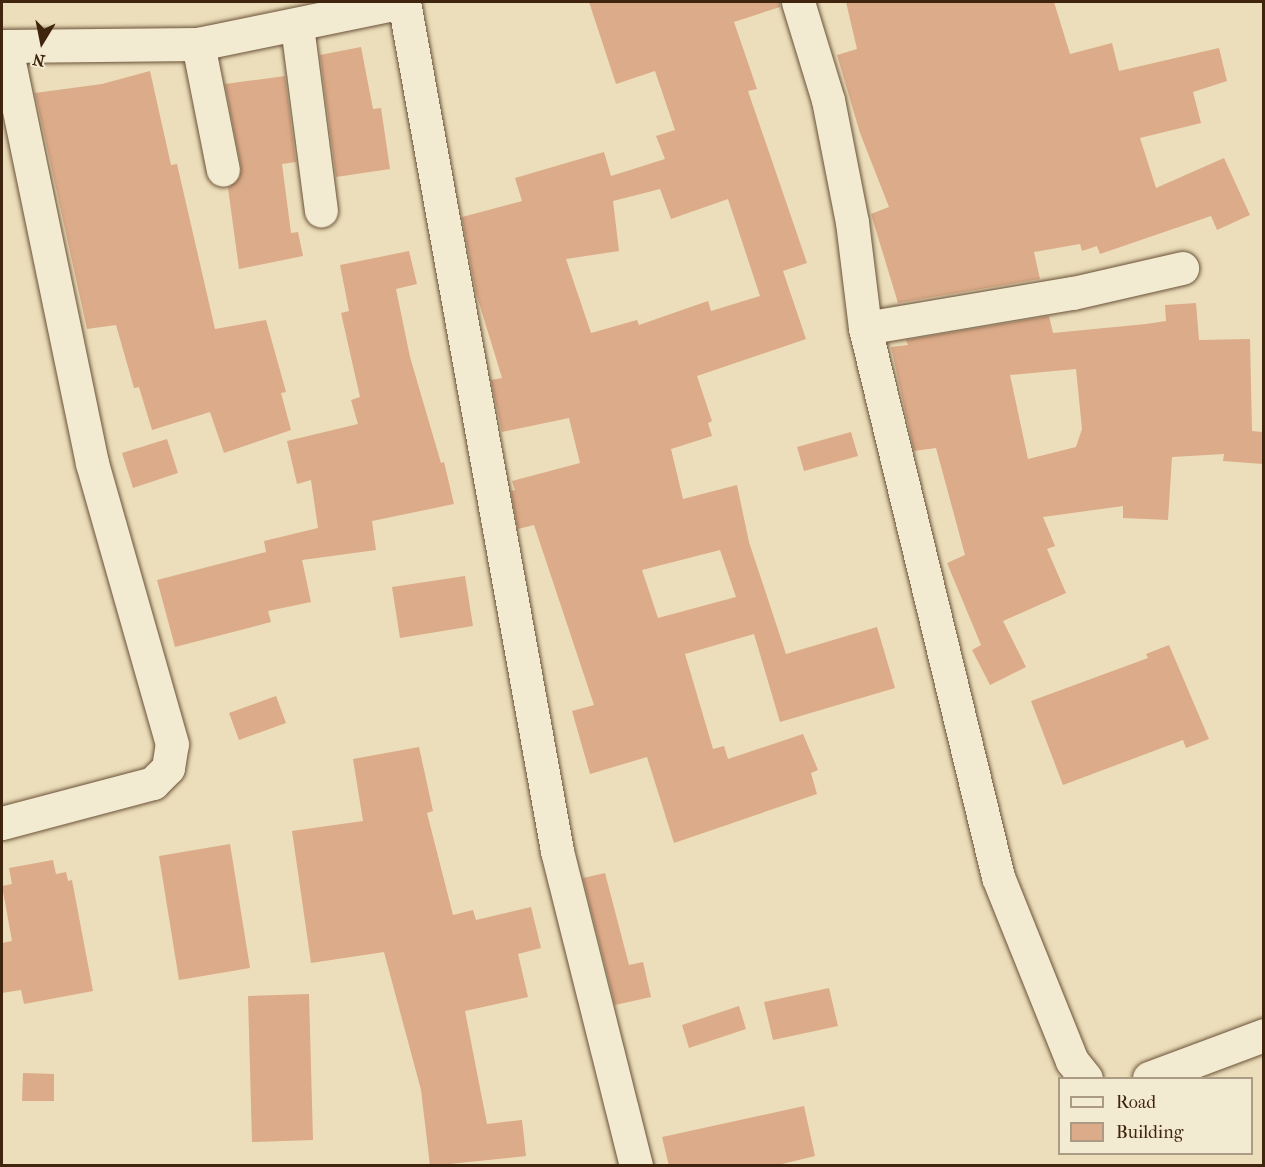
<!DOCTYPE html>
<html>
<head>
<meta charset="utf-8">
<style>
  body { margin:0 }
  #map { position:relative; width:1265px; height:1167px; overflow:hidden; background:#ecdeba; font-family:"IM FELL French Canon",serif }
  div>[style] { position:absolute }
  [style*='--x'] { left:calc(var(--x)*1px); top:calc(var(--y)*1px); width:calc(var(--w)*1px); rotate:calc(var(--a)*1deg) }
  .building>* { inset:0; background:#dcab89 }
  .roads { filter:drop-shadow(0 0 2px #6a5239) drop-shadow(0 0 2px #6a5239) }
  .minor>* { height:33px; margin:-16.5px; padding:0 16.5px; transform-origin:16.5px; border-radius:16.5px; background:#f3ead2 }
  span { translate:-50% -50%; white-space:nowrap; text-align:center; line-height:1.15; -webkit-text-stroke:4.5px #f3ead2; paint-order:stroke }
  .frame { position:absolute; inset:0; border:3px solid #3f240e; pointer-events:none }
  .legend { position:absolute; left:1058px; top:1077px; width:195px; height:78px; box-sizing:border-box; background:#f3ead2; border:2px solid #ab9b84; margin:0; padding:8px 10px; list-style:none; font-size:18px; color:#3f240e }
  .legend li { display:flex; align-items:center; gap:12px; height:30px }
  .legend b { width:30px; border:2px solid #ab9b84 }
  .north { position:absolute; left:12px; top:12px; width:60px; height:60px; -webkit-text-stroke:4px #f3ead2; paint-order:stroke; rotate:190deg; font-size:16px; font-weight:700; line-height:24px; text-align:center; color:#3f240e }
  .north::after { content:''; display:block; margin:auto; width:21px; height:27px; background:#3f240e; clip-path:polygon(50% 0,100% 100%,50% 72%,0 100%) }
</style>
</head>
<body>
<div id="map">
  <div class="building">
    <i style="clip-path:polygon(evenodd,589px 2px,780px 2px,780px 7px,734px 22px,757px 89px,748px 91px,807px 263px,783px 271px,806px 339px,697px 376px,712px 421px,708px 423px,712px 436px,671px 449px,683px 499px,737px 485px,749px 542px,786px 654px,877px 627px,895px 688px,780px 722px,754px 634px,685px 654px,713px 749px,724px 746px,728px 759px,803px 734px,818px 770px,811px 773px,817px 794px,674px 843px,647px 757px,590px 774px,572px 711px,594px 705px,534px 525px,518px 529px,511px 491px,515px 490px,512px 481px,580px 463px,569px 418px,502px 432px,491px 380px,502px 378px,476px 293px,462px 217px,522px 201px,515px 178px,604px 152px,611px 176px,665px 159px,656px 136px,675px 130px,655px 71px,616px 84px,589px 2px,660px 189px,671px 219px,728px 199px,760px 296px,711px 311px,708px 301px,639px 325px,637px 320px,591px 333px,566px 259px,619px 251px,613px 201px,660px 189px,589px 2px,720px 550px,736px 597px,658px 618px,642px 570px,720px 550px)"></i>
    <i style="clip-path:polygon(846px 2px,1054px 2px,1070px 54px,1112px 43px,1119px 71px,1219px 48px,1227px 81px,1193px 92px,1201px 123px,1140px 138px,1156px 188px,1224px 158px,1250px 215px,1217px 230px,1211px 216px,1100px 254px,1097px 246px,1082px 251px,1080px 244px,1034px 252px,1040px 279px,898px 303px,871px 214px,889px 207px,860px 133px,837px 55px,857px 49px)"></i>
    <i style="clip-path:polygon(361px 47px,373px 109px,381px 108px,390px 169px,336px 177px,320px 55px)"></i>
    <i style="clip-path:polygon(150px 71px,171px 165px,177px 164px,215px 329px,266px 320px,286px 392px,281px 393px,291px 430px,224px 453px,210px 412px,152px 430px,139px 387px,134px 388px,116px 325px,87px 329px,35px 93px,102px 84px)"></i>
    <i style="clip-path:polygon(285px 76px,296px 162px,282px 164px,291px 233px,298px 232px,303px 256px,239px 269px,228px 188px,240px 177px,241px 166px,225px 84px)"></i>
    <i style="clip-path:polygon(409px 251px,417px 284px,396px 289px,410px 357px,441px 463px,444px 462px,454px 504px,372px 521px,376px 550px,302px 560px,311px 602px,268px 611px,271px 622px,175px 647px,157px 580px,266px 552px,264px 541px,318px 528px,311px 480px,297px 484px,287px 441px,358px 424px,351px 400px,360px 397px,341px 313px,349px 311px,340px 265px)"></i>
    <i style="clip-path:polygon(evenodd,1196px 303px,1199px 340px,1250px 339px,1252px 431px,1263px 432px,1263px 464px,1223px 461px,1224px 454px,1172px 457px,1168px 520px,1123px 518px,1123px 506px,1043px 517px,1055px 546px,1047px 549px,1066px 593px,1003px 621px,1026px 667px,990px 685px,972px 650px,981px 645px,947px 563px,965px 555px,936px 448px,914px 451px,891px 347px,908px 345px,906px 340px,1049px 316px,1053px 333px,1146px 324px,1166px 321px,1165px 305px,1196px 303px,1076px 369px,1082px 429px,1076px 447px,1028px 459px,1010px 375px,1076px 369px)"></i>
    <i style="clip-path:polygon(851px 432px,858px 456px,804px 471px,797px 447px)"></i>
    <i style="clip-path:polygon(167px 439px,178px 473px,133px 488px,122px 453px)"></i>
    <i style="clip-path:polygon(465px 576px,473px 626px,400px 638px,392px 587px)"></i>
    <i style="clip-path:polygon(1169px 645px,1209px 739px,1186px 748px,1183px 740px,1063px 785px,1031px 701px,1148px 658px,1146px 654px)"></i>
    <i style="clip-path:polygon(276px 696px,286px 723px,239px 740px,229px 713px)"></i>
    <i style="clip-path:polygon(419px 747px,433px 811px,427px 813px,453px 915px,473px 910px,476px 920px,531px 907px,541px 948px,518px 954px,528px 997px,465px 1011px,487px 1124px,522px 1120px,526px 1156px,430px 1166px,421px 1090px,384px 952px,311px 963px,292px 831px,363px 821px,353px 759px)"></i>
    <i style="clip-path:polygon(230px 844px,250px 968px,179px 980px,159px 856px)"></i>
    <i style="clip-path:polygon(53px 860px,56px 874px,66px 872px,68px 881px,72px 880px,93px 991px,24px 1004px,21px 990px,2px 993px,2px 943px,12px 941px,2px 886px,12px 884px,9px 868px)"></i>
    <i style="clip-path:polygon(605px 873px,629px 965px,643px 962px,651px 997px,615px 1005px,583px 878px)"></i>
    <i style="clip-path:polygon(829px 988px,838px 1026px,773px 1040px,764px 1002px)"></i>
    <i style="clip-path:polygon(309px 994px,313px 1140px,252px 1142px,248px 996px)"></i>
    <i style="clip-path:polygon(739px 1006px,746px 1029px,689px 1048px,682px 1025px)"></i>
    <i style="clip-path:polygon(23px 1073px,54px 1074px,54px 1101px,22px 1101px)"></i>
    <i style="clip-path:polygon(804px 1106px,815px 1156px,774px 1166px,669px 1166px,662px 1137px)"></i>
  </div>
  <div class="roads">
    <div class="minor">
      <i style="--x:404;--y:2;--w:863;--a:79.78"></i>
      <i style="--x:557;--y:851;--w:325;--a:75.9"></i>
      <i style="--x:798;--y:2;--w:102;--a:73"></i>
      <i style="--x:828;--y:100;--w:124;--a:78.9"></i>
      <i style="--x:852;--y:222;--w:107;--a:83"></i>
      <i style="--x:865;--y:328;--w:565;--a:76.38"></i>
      <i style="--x:998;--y:877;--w:198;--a:68.1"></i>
      <i style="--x:1072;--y:1061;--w:22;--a:51"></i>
      <i style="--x:297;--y:26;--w:186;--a:82.6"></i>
      <i style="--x:198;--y:44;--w:128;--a:78.8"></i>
      <i style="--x:2;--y:46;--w:196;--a:-0.6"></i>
      <i style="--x:198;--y:44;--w:209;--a:-11.6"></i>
      <i style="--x:865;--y:328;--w:211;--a:-9.6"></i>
      <i style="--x:1073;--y:293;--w:112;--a:-12.9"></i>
      <i style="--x:2;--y:823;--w:156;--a:-14.8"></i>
      <i style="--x:153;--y:783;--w:21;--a:-45"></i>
      <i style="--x:168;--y:768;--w:24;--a:-81"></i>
      <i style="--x:172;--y:744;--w:292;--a:-105.9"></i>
      <i style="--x:92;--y:463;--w:425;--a:-101.7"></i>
      <i style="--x:1149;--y:1078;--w:123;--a:-20.5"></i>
    </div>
  </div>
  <div class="frame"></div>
  <ul class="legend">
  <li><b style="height:8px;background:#f3ead2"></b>Road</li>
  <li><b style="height:16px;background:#dcab89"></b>Building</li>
  </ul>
  <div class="north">N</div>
</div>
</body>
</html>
